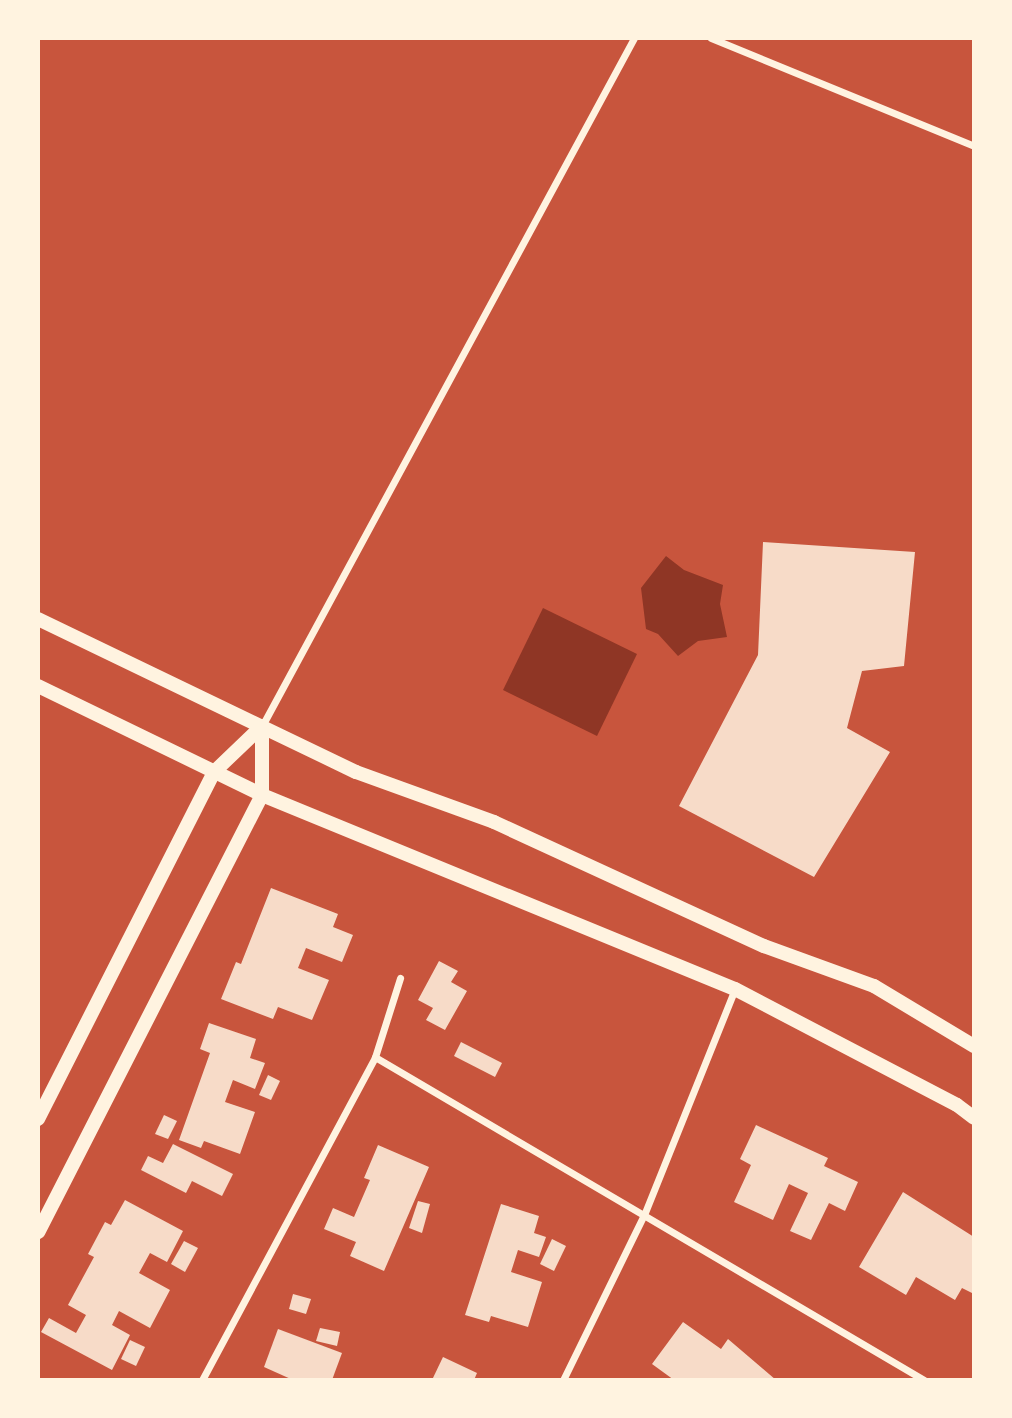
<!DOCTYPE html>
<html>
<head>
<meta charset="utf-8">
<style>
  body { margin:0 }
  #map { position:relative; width:1012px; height:1418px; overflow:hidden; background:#c8553d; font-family:Arial,sans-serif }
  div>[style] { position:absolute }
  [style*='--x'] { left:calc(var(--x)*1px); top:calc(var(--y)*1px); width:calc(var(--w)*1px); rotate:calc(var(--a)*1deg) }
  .water>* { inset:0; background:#8f3625 }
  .building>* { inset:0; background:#f7dbc8 }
  .minor>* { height:7px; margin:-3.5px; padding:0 3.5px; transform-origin:3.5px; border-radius:3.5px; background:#fff3e0 }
  .secondary>* { height:14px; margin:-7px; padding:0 7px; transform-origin:7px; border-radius:7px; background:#fff3e0 }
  span { translate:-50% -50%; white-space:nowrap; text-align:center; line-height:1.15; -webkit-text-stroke:6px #fff3e0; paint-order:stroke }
  .frame { position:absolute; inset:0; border:40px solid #fff3e0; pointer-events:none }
</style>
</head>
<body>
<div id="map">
  <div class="water">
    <i style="clip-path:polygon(666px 556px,684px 570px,723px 585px,720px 604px,727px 637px,698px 641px,678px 656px,658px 634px,646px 629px,641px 588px)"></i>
    <i style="clip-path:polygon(543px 608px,637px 654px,597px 736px,503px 690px)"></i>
  </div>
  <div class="building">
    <i style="clip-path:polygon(763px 542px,915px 552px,904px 666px,862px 671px,847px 728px,890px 752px,814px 877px,679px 806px,758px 655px)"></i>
    <i style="clip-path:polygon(271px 888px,338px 914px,333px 927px,353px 935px,342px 962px,306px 948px,298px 968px,329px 980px,312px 1020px,278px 1007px,273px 1019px,221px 999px,236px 962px,241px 964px)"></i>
    <i style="clip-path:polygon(439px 961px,458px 971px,451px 982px,467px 991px,445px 1030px,426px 1020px,433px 1008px,418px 1000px)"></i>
    <i style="clip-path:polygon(209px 1023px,256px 1039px,250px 1058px,265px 1063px,255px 1089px,233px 1080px,225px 1102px,255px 1112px,240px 1154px,204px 1141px,201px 1148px,179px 1140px,210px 1053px,200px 1049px)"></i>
    <i style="clip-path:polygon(461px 1042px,502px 1063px,495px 1077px,454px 1056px)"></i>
    <i style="clip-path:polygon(268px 1075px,280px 1081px,271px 1100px,259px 1095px)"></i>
    <i style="clip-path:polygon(164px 1115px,177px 1121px,168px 1139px,155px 1134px)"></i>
    <i style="clip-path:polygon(756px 1125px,828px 1158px,824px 1166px,858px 1182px,845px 1211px,829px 1203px,811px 1240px,790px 1231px,808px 1193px,789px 1184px,773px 1220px,734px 1202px,751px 1165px,740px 1159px)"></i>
    <i style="clip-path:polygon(173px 1144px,233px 1174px,222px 1196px,192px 1181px,186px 1193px,141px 1170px,148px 1156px,163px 1163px)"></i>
    <i style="clip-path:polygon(378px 1145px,429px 1167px,384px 1271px,350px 1256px,356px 1242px,324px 1229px,333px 1208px,354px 1217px,370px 1180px,364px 1178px)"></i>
    <i style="clip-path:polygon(903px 1192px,974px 1237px,974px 1294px,962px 1288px,955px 1300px,916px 1277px,906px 1295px,859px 1267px)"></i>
    <i style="clip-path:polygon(125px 1200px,183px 1231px,167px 1262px,150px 1253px,139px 1273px,170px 1290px,150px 1328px,119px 1311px,112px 1325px,130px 1335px,112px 1370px,41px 1332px,49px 1318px,76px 1333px,86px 1315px,68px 1305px,94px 1257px,88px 1254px,105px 1222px,111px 1225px)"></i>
    <i style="clip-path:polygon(418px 1201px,430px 1204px,422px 1233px,409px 1228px)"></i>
    <i style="clip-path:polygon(501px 1204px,539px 1216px,534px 1233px,546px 1237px,539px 1257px,518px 1250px,511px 1272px,542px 1282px,528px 1327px,491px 1316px,489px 1322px,465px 1315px)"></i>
    <i style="clip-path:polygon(552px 1239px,566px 1246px,554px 1271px,540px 1264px)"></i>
    <i style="clip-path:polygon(184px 1241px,198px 1248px,185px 1272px,171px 1264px)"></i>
    <i style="clip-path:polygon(293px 1294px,311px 1299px,306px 1314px,289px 1309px)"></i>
    <i style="clip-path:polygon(683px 1322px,721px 1349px,728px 1339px,776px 1380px,674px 1380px,652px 1364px)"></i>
    <i style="clip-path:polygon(320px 1328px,340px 1332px,337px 1346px,316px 1341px)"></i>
    <i style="clip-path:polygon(278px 1329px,342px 1353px,332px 1380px,293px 1380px,264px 1367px)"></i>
    <i style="clip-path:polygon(130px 1340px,145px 1347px,136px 1366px,121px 1359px)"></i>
    <i style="clip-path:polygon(443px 1357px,477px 1373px,474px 1380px,432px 1380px)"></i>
  </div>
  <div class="minor">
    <i style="--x:711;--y:38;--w:284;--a:22.3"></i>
    <i style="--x:262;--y:726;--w:782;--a:-61.6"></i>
    <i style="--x:375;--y:1057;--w:637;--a:30.47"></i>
    <i style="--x:202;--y:1380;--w:366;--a:-61.8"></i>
    <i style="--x:375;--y:1057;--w:83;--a:-72.4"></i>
    <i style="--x:563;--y:1380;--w:184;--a:-63.9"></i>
    <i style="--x:644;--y:1215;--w:244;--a:-68.1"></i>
  </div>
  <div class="secondary">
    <i style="--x:38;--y:619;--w:353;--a:25.7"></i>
    <i style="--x:356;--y:772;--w:147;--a:19.9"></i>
    <i style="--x:494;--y:822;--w:297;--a:24.7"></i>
    <i style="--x:764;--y:946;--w:117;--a:20"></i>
    <i style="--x:874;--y:986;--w:117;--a:31"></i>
    <i style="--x:38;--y:686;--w:249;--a:25.9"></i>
    <i style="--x:262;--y:795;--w:511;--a:22.3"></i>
    <i style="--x:735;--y:989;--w:250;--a:27.6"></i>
    <i style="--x:957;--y:1105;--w:21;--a:37"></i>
    <i style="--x:38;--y:1119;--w:389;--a:-63.1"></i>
    <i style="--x:214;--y:772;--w:66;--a:-43.8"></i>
    <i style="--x:262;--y:726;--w:69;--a:90"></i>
    <i style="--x:262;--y:795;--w:491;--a:117.1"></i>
  </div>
  <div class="frame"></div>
</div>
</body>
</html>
